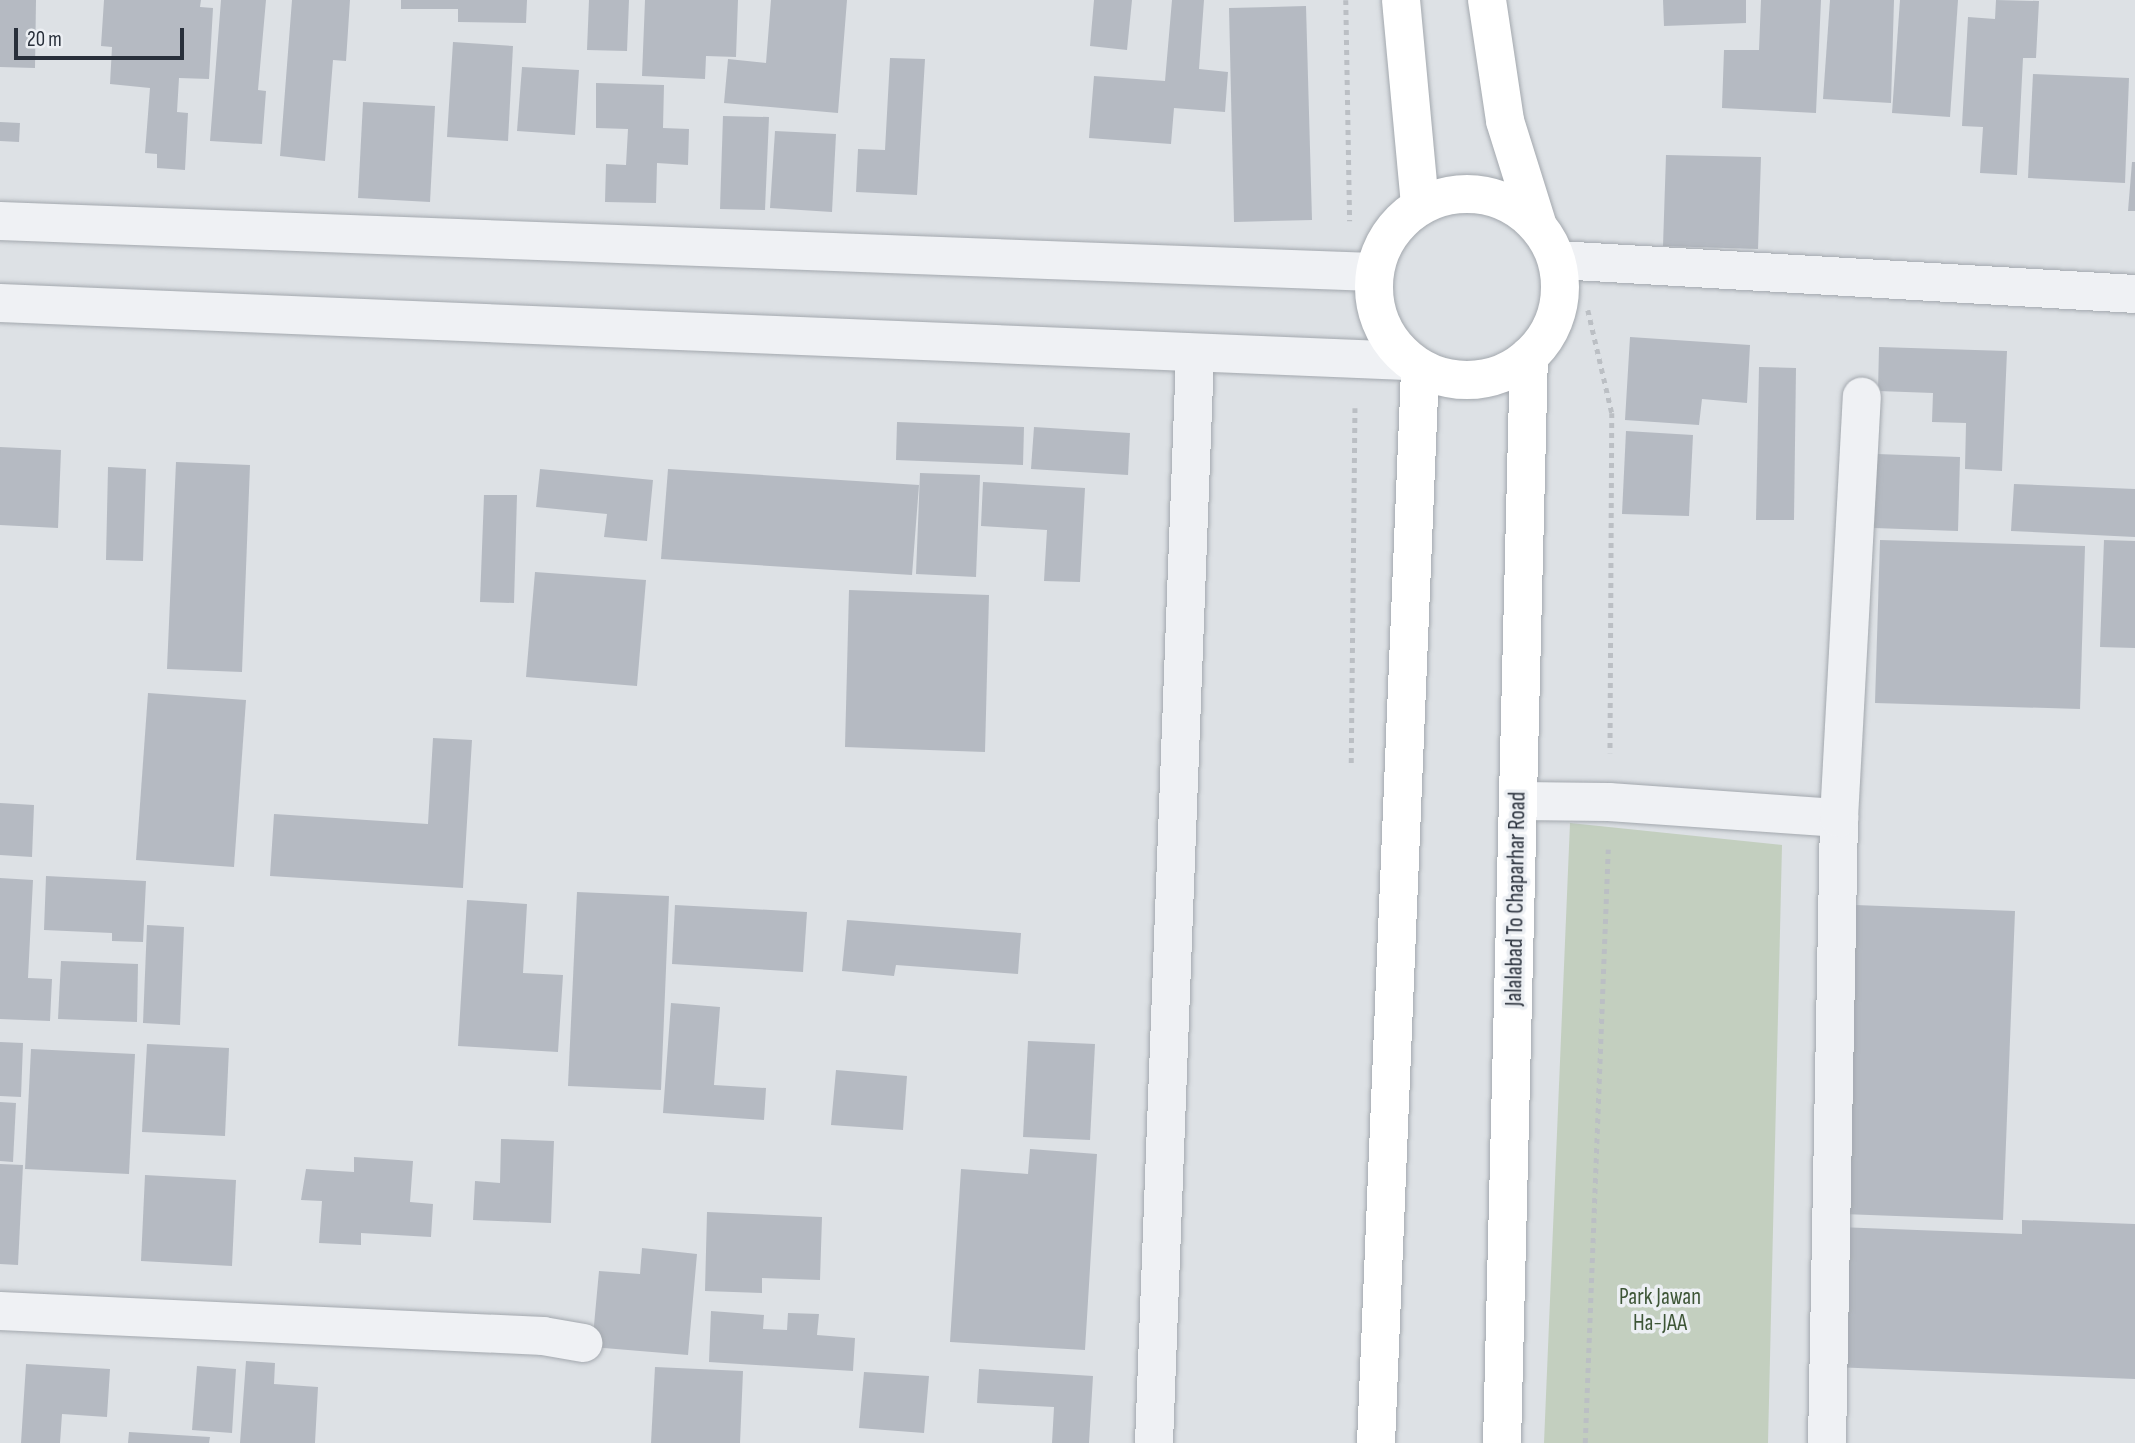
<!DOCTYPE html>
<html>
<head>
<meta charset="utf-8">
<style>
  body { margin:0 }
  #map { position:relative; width:2135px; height:1443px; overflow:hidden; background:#dde1e5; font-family:"Sofia Sans Condensed",sans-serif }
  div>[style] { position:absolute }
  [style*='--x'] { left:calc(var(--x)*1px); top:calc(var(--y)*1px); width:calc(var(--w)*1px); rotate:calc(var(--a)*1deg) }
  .green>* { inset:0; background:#c3cfbf }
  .building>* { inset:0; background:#b5bac2 }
  .path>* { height:4.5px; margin-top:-2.25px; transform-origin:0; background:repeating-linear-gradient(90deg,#bbbfc4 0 5px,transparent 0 10px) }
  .roads { filter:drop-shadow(0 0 2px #a3a8ae) drop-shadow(0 0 2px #a3a8ae) }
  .minor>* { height:38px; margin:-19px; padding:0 19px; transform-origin:19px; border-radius:19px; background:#eff1f4 }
  .tertiary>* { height:38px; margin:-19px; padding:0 19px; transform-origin:19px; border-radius:19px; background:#eff1f4 }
  .primary>* { height:38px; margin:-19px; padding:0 19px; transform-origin:19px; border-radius:19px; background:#fff }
  .primary>.ring { margin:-19px; padding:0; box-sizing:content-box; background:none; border:38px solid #fff; border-radius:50% }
  span { translate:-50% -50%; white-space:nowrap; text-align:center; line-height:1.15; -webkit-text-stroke:7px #eceff3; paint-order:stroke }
  .street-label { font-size:23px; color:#282f3a }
  .park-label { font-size:23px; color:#3d5536 }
  .scale { position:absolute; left:14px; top:28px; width:170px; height:32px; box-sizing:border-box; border:4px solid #282f3a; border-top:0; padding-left:9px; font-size:21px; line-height:24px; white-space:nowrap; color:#282f3a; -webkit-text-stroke:5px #eceff3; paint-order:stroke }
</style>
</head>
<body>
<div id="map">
  <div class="green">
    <i style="clip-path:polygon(1570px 823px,1782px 845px,1768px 1443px,1544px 1443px)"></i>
  </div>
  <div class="building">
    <i style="clip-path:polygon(0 0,36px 0,35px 68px,0 67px)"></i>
    <i style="clip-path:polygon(104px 0,201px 0,200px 7px,213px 8px,209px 79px,179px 78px,177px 112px,188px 113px,185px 170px,157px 168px,157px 154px,145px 153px,150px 88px,110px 84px,112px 47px,101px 46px)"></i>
    <i style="clip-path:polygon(221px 0,266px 0,258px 90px,266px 91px,262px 144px,210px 141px)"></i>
    <i style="clip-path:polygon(292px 0,350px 0,346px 61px,333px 60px,325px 161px,280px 156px)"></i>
    <i style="clip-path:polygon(401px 0,527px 0,526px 23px,458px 22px,458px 9px,401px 9px)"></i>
    <i style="clip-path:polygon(589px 0,629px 0,627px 51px,587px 50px)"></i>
    <i style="clip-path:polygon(645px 0,738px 0,736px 57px,706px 56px,705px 79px,642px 76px)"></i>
    <i style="clip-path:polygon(771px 0,847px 0,838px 113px,724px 103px,728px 59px,766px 63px)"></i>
    <i style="clip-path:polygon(1094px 0,1132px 0,1127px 50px,1090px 46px)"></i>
    <i style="clip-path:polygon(1172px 0,1204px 0,1199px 69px,1228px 72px,1225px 112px,1174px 108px,1171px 144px,1089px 138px,1094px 76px,1165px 81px)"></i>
    <i style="clip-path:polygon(1663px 0,1746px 0,1746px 23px,1664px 26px)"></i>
    <i style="clip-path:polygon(1761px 0,1821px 0,1816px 113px,1722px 108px,1724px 50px,1759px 50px)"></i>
    <i style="clip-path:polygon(1830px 0,1894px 0,1891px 103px,1823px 99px)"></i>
    <i style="clip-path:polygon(1900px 0,1958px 0,1950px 117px,1892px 113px)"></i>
    <i style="clip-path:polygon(1996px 0,2039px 1px,2036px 58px,2023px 58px,2017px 175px,1980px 173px,1983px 127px,1962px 126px,1968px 17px,1995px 19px)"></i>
    <i style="clip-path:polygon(1306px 6px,1312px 220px,1234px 222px,1229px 8px)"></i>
    <i style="clip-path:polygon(453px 42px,513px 46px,508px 141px,447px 137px)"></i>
    <i style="clip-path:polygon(890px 58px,925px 59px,917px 195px,856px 192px,858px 149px,885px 150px)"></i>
    <i style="clip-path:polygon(522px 67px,579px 70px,575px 135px,517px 131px)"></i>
    <i style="clip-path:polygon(2033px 74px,2129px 78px,2125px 183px,2028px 178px)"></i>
    <i style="clip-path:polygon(596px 83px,664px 85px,663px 128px,689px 129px,688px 165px,657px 163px,656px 203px,605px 202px,606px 164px,626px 165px,628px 129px,596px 128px)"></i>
    <i style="clip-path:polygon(363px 102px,435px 106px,430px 202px,358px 198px)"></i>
    <i style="clip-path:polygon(723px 116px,769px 117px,765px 210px,720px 209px)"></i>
    <i style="clip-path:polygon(0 122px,20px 123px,19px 142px,0 141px)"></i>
    <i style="clip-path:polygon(775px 131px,836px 134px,832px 212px,770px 208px)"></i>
    <i style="clip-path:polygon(1666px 155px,1761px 157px,1758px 249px,1663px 246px)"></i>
    <i style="clip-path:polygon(2132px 162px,2135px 162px,2135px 211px,2128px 211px)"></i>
    <i style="clip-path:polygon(1630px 337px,1750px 345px,1747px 403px,1702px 399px,1699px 425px,1625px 420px)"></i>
    <i style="clip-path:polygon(1879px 347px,2007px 351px,2002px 471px,1965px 469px,1966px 423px,1932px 422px,1933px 393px,1878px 391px)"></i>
    <i style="clip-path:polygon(1759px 367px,1796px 368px,1794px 520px,1756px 520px)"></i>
    <i style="clip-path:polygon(897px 422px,1024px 427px,1023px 465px,896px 460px)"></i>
    <i style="clip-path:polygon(1034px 427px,1130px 433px,1128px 475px,1031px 469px)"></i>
    <i style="clip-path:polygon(1626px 431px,1693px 435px,1689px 516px,1622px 514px)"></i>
    <i style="clip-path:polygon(0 447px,61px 450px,58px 528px,0 525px)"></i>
    <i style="clip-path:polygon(1877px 454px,1960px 457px,1958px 531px,1874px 528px)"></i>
    <i style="clip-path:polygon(176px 462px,250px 465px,242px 672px,167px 669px)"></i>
    <i style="clip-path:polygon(108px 467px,146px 469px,143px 561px,106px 560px)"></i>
    <i style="clip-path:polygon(540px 469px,653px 480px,647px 541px,604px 537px,607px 514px,536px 507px)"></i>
    <i style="clip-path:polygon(668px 469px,919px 485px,912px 575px,661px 559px)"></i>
    <i style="clip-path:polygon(920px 473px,980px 475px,976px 577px,916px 574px)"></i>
    <i style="clip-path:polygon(983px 482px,1085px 488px,1080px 582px,1044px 581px,1047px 530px,981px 526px)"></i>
    <i style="clip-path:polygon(2014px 484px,2135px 489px,2135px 537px,2011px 531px)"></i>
    <i style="clip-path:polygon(484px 495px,517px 495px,514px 603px,480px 602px)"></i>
    <i style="clip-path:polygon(1880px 540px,2085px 546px,2080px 709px,1875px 703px)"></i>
    <i style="clip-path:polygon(2104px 540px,2135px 541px,2135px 648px,2100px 647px)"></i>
    <i style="clip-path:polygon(535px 572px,646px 580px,637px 686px,526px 677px)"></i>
    <i style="clip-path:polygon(849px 590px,989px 595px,985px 752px,845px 747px)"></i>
    <i style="clip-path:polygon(148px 693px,246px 700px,234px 867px,136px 860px)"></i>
    <i style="clip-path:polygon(433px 738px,472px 740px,463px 888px,270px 876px,274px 814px,428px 824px)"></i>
    <i style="clip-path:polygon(0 803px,34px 805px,32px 857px,0 855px)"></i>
    <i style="clip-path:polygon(46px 876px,146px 881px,143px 942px,112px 941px,112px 933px,44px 930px)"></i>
    <i style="clip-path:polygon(0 878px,33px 880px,28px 978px,52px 979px,50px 1021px,0 1019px)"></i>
    <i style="clip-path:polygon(577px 892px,669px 896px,661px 1090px,568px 1086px)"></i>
    <i style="clip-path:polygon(467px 900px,527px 904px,523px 973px,563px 975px,558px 1052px,458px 1046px)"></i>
    <i style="clip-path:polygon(675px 905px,807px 912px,803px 972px,672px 964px)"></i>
    <i style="clip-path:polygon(1855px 905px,2015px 911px,2003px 1220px,1843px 1214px)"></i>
    <i style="clip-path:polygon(847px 920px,1021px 933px,1018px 974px,896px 965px,894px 976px,842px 971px)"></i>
    <i style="clip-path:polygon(147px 925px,184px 927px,180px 1025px,143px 1023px)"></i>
    <i style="clip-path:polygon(61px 961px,138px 964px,137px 1022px,58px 1019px)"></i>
    <i style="clip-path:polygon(671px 1003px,720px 1007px,714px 1085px,766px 1088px,764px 1120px,663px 1113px)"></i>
    <i style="clip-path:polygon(1028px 1041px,1095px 1044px,1090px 1140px,1023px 1137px)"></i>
    <i style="clip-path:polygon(0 1042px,23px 1043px,21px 1097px,0 1096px)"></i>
    <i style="clip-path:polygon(147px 1044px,229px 1048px,225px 1136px,142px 1132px)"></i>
    <i style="clip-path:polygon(31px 1049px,135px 1054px,129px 1174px,25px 1169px)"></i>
    <i style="clip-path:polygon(836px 1070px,907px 1076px,903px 1130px,831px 1125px)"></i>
    <i style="clip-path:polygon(0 1102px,16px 1103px,13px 1162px,0 1161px)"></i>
    <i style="clip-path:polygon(501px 1139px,554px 1141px,551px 1223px,473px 1220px,475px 1181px,500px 1183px)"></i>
    <i style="clip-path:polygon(1030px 1149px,1097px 1154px,1085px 1350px,950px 1342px,961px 1169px,1028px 1174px)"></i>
    <i style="clip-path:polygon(354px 1157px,413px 1161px,410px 1202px,433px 1204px,431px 1237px,361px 1233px,361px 1245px,319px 1243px,322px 1201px,301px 1200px,306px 1169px,354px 1172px)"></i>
    <i style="clip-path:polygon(0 1164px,23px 1165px,18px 1265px,0 1264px)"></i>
    <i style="clip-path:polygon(145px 1175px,236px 1180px,232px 1266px,141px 1261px)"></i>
    <i style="clip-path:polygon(707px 1212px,822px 1217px,820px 1280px,762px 1278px,762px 1293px,705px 1291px)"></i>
    <i style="clip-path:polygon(2022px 1220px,2135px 1224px,2135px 1379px,1833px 1367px,1838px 1227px,2022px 1234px)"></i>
    <i style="clip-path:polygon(642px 1248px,697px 1254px,688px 1355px,592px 1347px,599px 1271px,640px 1274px)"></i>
    <i style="clip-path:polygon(711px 1311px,764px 1315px,763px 1329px,787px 1330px,788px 1313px,819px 1314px,817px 1335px,855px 1338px,853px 1371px,709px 1362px)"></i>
    <i style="clip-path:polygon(246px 1361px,275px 1363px,274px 1384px,318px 1387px,315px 1443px,240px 1443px)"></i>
    <i style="clip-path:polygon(26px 1364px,110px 1369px,107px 1417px,62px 1414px,60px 1443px,21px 1443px)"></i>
    <i style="clip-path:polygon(197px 1366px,236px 1369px,232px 1433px,192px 1430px)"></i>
    <i style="clip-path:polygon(655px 1367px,743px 1371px,740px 1443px,651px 1443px)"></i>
    <i style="clip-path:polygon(979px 1369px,1093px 1376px,1089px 1443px,1052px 1443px,1054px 1407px,977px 1403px)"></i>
    <i style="clip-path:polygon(864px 1372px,929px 1376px,924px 1433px,859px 1428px)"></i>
    <i style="clip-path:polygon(129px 1432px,210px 1437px,209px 1443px,128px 1443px)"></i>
  </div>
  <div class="path">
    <i style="--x:1346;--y:0;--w:221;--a:89"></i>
    <i style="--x:1588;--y:310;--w:106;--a:76.9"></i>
    <i style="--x:1612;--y:413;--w:340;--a:90.3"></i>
    <i style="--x:1351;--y:763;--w:355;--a:-89.4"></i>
    <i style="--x:1585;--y:1443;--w:594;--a:-87.78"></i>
  </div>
  <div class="roads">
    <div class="minor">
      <i style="--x:1558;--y:260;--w:578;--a:3.37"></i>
      <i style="--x:1519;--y:801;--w:90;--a:0.6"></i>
      <i style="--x:1609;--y:802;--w:231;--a:4"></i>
      <i style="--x:0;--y:1311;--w:544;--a:2.64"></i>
      <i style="--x:543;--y:1336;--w:41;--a:9.9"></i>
      <i style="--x:1154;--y:1443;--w:1090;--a:-87.84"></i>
      <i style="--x:1827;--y:1443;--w:625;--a:-88.9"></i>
      <i style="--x:1839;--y:818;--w:422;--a:-86.9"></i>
    </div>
    <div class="tertiary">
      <i style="--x:0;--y:221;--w:1374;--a:2.13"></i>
      <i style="--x:0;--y:303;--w:1408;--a:2.36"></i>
    </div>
    <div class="primary">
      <i style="--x:1401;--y:0;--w:206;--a:84.7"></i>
      <i style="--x:1487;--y:0;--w:122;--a:81.5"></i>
      <i style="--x:1505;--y:121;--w:107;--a:72.6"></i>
      <i class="ring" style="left:1374px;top:194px;width:148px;height:148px"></i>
      <i style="--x:1376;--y:1443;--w:1075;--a:-87.65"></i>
      <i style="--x:1502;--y:1443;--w:1087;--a:-88.58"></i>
    </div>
  </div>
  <div class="street-label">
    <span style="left:1516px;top:899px;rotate:-89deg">Jalalabad To Chaparhar Road</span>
  </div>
  <div class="park-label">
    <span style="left:1660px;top:1310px">Park Jawan<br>Ha-JAA</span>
  </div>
  <div class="scale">20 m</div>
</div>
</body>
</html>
